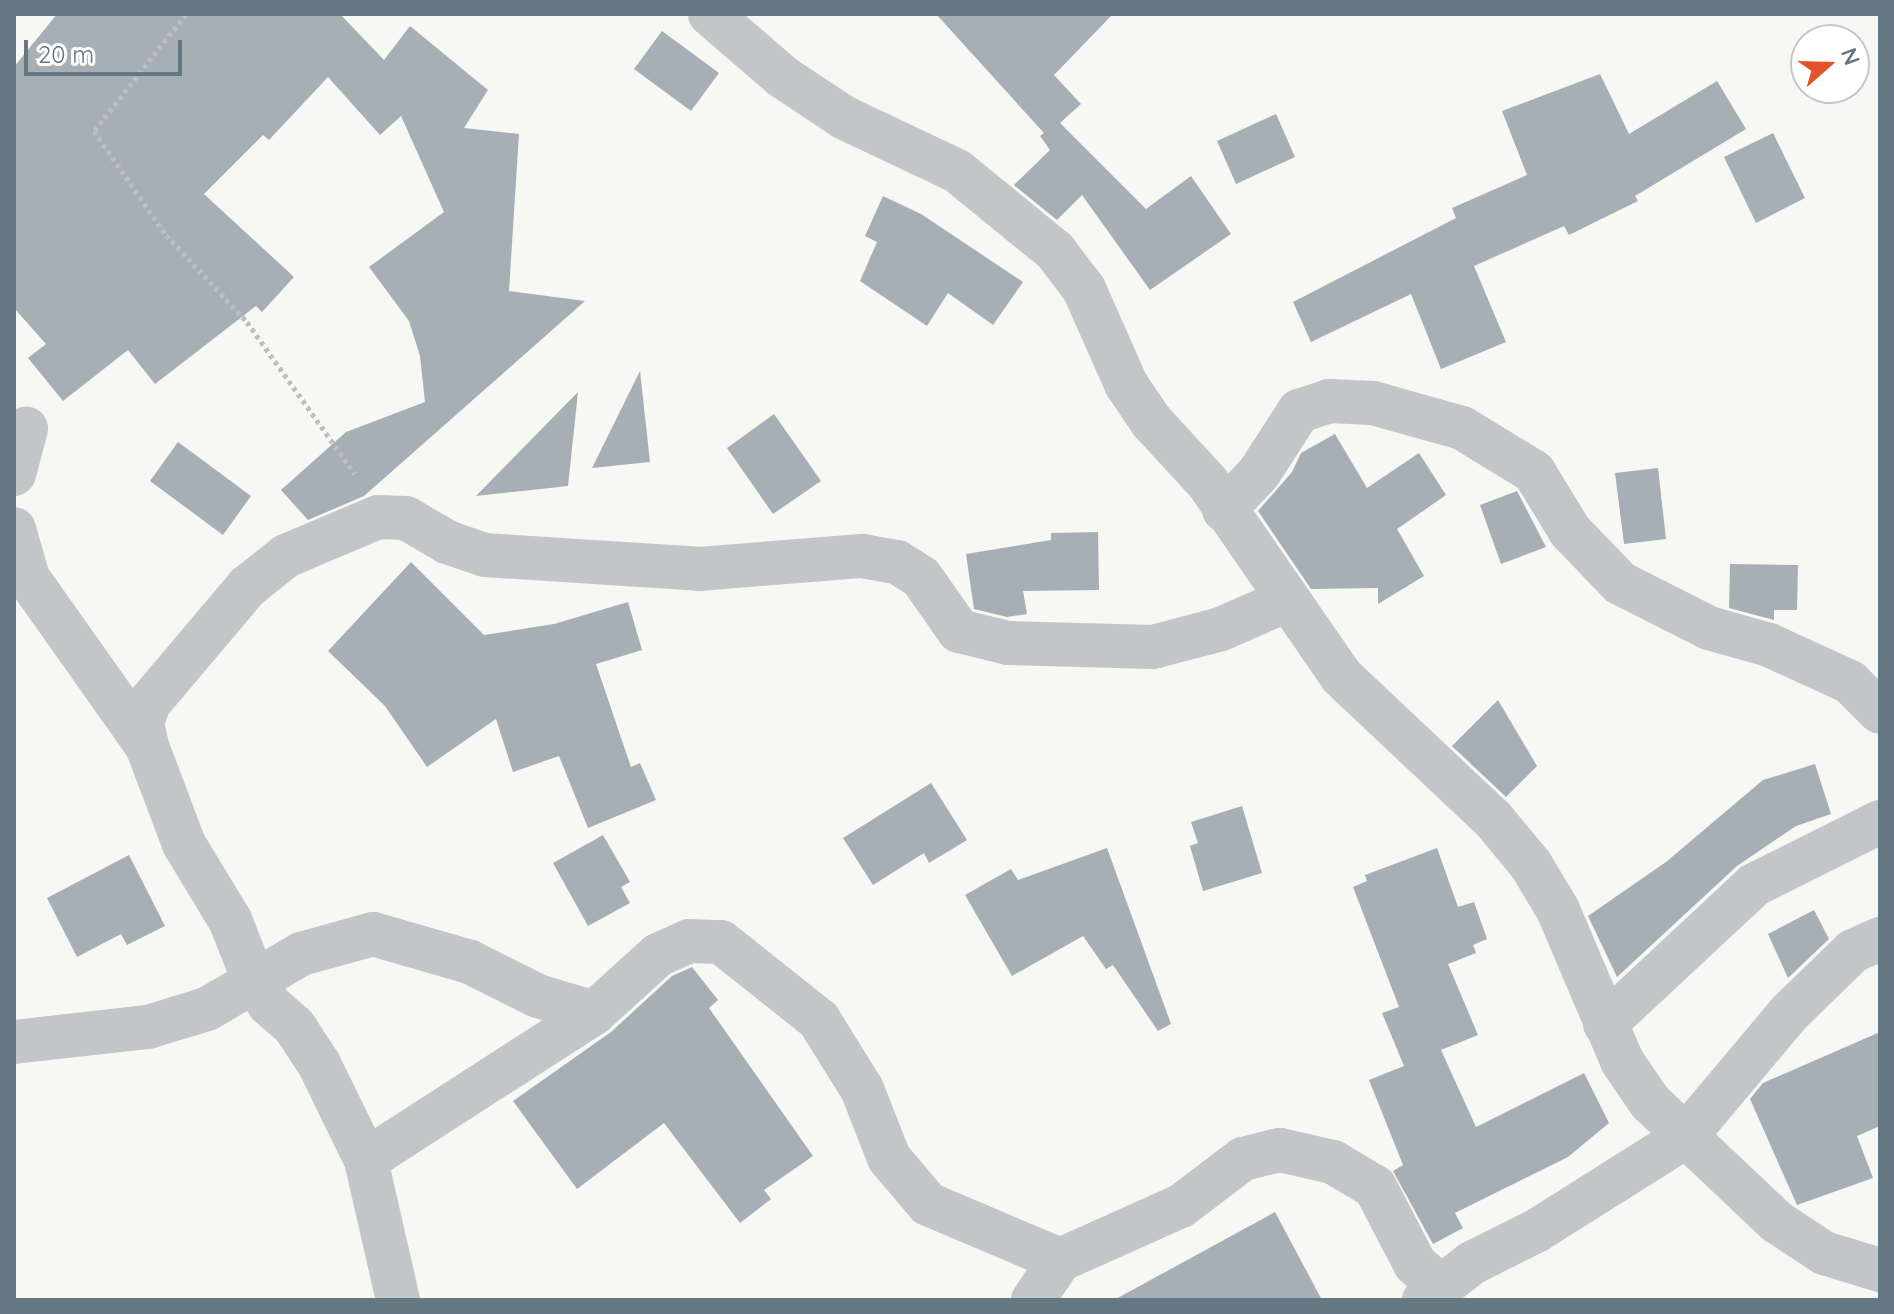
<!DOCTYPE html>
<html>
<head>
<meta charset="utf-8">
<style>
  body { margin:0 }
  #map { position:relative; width:1894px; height:1314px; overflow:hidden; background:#f7f7f3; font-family:Quicksand,sans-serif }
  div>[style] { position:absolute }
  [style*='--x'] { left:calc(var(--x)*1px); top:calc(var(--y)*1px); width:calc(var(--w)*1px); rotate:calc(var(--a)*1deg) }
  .building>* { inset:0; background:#a6afb5 }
  .path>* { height:5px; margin-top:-2.5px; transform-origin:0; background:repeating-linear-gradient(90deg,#bcbec0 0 4px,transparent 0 8px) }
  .minor>* { height:44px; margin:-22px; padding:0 22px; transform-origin:22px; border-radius:22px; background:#c2c6c9 }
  span { translate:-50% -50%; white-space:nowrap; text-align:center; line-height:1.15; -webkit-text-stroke:8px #fff; paint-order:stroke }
  .frame { position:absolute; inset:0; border:16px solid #667784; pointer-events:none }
  .north { position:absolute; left:1790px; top:24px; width:80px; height:80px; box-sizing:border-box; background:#fff; border:2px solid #c2c9ce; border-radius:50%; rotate:70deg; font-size:22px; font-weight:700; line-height:32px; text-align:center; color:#667784 }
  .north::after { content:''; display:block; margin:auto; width:28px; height:36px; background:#e25328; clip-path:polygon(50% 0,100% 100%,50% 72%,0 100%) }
  .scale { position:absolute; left:24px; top:40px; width:158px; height:36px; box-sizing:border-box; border:4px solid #667784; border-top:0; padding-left:10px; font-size:24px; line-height:28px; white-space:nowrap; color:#667784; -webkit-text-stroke:6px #fff; paint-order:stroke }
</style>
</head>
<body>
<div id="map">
  <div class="building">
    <i style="clip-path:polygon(57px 14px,340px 14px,384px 60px,410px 26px,488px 90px,464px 128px,519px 134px,509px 291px,585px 301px,364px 496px,308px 520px,281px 490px,346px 432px,425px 402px,420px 356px,409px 321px,369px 267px,444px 212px,401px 116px,380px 135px,328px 77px,269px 140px,263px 135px,204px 194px,294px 277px,262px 312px,256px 306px,155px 384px,128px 350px,63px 401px,28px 358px,46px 344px,14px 308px,14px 67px)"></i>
    <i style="clip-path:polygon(936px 14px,1113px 14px,1054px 75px,1081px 104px,1060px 123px,1146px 209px,1191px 176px,1231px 234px,1150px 290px,1082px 195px,1057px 220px,1014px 185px,1050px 150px,1040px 136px,1044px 133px)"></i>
    <i style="clip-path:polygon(662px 31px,719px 73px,691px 111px,634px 69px)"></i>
    <i style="clip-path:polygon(1600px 74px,1629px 134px,1717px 81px,1746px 129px,1635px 196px,1638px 201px,1569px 235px,1564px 226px,1474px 266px,1506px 342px,1441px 369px,1411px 294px,1311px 342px,1293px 302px,1456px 218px,1452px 208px,1527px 175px,1502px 111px)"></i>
    <i style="clip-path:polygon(1276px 114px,1295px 157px,1236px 184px,1217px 141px)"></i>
    <i style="clip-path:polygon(1773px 133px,1805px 198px,1756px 223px,1724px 157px)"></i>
    <i style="clip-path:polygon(883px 196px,921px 214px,1023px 282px,993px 325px,948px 293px,927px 326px,860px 281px,877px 242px,865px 236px)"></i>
    <i style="clip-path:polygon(640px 371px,650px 462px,592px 468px)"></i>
    <i style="clip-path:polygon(578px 392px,568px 486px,476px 496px)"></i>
    <i style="clip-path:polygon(774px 414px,821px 481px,773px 514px,727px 448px)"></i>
    <i style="clip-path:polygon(1335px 434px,1367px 488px,1419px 453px,1446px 495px,1397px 529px,1424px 576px,1378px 604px,1378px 588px,1311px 589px,1258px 511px,1292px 472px,1301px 453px)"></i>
    <i style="clip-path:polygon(178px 442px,251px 496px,223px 535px,150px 481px)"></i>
    <i style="clip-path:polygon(1658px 468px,1666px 539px,1624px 544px,1615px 473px)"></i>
    <i style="clip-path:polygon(1517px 491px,1546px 547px,1501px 564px,1480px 505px)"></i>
    <i style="clip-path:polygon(1098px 532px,1099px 590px,1023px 591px,1027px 614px,1007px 617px,974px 609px,966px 554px,1051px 540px,1051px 533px)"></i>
    <i style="clip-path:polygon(411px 562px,484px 635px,554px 624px,628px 602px,642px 650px,596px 664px,631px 767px,640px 763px,656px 800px,588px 828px,559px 756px,513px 772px,496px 719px,427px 767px,385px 706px,328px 651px)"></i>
    <i style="clip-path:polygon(1730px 564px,1798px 565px,1797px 610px,1774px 610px,1774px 620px,1729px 608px)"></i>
    <i style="clip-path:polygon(1498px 700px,1537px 766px,1506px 797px,1452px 746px)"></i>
    <i style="clip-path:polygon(1815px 764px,1831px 814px,1796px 826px,1737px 866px,1617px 977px,1588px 916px,1666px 862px,1763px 780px)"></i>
    <i style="clip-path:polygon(931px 783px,967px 840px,929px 863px,924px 853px,873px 885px,843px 838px)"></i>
    <i style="clip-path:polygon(1242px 806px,1262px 873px,1203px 891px,1190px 846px,1198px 843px,1191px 822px)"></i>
    <i style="clip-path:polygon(603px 835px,630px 882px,621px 887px,630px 903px,588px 926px,553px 863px)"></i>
    <i style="clip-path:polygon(1107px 848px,1171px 1024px,1158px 1031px,1113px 965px,1106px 969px,1083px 936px,1012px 976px,965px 895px,1011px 869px,1018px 880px)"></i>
    <i style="clip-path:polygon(1437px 848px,1458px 907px,1474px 902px,1487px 939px,1473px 945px,1476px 953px,1448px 964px,1478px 1035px,1441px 1050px,1476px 1127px,1584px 1073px,1609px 1123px,1568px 1157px,1455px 1213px,1463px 1228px,1433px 1244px,1393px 1171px,1403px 1165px,1369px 1080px,1404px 1066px,1382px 1013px,1399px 1007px,1353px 887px,1367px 881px,1365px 875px)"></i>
    <i style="clip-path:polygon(129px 855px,165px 926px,127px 945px,121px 934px,77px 957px,47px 898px)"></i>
    <i style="clip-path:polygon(1814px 910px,1829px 939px,1788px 978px,1768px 934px)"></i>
    <i style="clip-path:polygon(692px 967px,718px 1000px,709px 1008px,813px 1156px,764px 1190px,771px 1199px,740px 1223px,664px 1123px,577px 1189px,513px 1101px,611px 1032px,672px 976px)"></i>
    <i style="clip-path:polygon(1880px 1032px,1880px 1126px,1857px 1136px,1873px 1178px,1797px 1205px,1750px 1099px,1763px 1083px)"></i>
    <i style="clip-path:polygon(1275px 1212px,1322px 1300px,1114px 1300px)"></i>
  </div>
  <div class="path">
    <i style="--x:186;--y:14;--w:149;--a:128.2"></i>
    <i style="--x:94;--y:131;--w:126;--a:55.3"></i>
    <i style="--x:166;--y:235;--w:119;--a:47"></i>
    <i style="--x:247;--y:322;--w:186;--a:54.6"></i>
  </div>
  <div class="minor">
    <i style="--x:710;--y:14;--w:96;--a:40.8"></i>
    <i style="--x:783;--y:77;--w:74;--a:33.5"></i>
    <i style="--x:845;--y:118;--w:124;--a:25.3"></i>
    <i style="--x:957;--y:171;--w:127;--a:39.2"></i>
    <i style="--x:1055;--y:251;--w:48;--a:52.7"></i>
    <i style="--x:1084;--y:289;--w:104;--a:66.1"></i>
    <i style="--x:1126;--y:384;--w:45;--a:56"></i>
    <i style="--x:1151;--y:421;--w:84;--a:47.4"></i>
    <i style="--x:1208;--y:483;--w:234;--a:55.4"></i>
    <i style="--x:1341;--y:676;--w:209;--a:43.3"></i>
    <i style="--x:1493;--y:819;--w:60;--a:50.4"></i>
    <i style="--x:1531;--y:865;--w:52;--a:59"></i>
    <i style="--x:1558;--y:910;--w:164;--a:67"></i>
    <i style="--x:1622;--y:1061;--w:50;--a:55.7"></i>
    <i style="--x:1650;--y:1102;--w:175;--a:43.4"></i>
    <i style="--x:1777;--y:1222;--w:56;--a:33.4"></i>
    <i style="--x:1824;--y:1253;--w:59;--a:16.9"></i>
    <i style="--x:14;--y:474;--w:47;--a:-75.1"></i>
    <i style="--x:1224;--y:510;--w:51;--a:-46.6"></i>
    <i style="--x:1259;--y:473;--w:74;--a:-57.2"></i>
    <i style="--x:1299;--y:411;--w:32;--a:-18"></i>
    <i style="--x:1329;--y:401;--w:44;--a:2.6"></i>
    <i style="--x:1373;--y:403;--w:92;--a:15.7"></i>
    <i style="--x:1462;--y:428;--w:84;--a:31.4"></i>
    <i style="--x:1534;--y:472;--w:69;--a:58.6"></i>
    <i style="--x:1570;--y:531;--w:72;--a:46.1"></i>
    <i style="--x:1620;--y:583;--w:100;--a:26.8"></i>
    <i style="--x:1709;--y:628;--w:62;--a:15.8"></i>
    <i style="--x:1769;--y:645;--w:89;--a:24.6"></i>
    <i style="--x:1850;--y:682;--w:42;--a:45"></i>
    <i style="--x:14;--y:529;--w:51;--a:74.1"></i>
    <i style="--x:28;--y:578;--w:206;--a:54.7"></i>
    <i style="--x:1605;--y:1024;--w:204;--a:-43"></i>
    <i style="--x:1754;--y:885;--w:141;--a:-26.6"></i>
    <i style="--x:14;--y:1042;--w:135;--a:-6.4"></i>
    <i style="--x:148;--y:1027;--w:62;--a:-17"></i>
    <i style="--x:207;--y:1009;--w:109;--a:-30.3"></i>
    <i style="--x:301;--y:954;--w:75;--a:-15.5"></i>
    <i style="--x:373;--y:934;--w:101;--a:16.1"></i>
    <i style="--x:470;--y:962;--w:76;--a:26.6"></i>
    <i style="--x:538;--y:996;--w:59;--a:16.9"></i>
    <i style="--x:366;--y:1160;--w:271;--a:-32.8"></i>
    <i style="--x:594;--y:1013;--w:86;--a:-42.2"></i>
    <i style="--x:658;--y:955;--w:34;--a:-24"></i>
    <i style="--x:689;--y:941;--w:32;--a:2"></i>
    <i style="--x:721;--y:942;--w:125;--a:38.5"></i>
    <i style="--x:819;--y:1020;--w:81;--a:58.1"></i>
    <i style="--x:862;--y:1089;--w:74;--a:68.6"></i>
    <i style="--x:889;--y:1158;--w:60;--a:49.7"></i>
    <i style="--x:928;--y:1204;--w:143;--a:23"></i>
    <i style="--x:398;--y:1300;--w:144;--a:-102.9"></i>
    <i style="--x:366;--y:1160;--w:107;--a:-116.1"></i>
    <i style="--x:319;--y:1064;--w:45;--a:-123.3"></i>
    <i style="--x:294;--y:1026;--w:33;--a:-139"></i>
    <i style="--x:269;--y:1004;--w:25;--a:-124"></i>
    <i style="--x:255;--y:983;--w:68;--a:-111.6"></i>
    <i style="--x:230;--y:920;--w:89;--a:-121.2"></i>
    <i style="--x:184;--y:844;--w:105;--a:-110.7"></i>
    <i style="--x:147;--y:746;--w:24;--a:-102"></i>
    <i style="--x:142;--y:723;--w:21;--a:-71"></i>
    <i style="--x:149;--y:703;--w:152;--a:-49.8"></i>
    <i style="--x:247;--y:587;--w:50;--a:-38.5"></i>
    <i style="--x:286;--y:556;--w:100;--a:-23"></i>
    <i style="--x:378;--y:517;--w:28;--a:2"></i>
    <i style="--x:406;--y:518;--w:48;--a:30.3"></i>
    <i style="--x:447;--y:542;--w:40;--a:18.9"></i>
    <i style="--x:485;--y:555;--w:214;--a:3.7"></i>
    <i style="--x:699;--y:569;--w:164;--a:-4.6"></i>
    <i style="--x:862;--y:556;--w:36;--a:10"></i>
    <i style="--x:897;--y:562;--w:28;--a:32"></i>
    <i style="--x:921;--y:577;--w:66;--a:54.9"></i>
    <i style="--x:959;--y:631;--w:50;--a:13.8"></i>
    <i style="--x:1008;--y:643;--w:145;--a:1.6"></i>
    <i style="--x:1153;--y:647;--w:70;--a:-14.8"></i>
    <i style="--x:1221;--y:629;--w:72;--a:-23.7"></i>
    <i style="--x:1033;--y:1300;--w:48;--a:-56"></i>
    <i style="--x:1060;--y:1260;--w:133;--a:-24.1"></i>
    <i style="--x:1181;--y:1206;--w:78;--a:-37.2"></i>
    <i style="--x:1243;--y:1159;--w:38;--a:-14"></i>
    <i style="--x:1280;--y:1150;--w:54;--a:12.8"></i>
    <i style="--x:1333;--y:1162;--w:49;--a:30.8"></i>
    <i style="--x:1375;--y:1187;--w:87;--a:62.5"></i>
    <i style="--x:1415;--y:1264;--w:33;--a:41"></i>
    <i style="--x:1424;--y:1300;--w:61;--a:-37.6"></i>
    <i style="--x:1472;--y:1263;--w:72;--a:-26.6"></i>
    <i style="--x:1536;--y:1231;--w:176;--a:-32.2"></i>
    <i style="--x:1685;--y:1137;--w:162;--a:-50"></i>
    <i style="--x:1789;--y:1013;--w:89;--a:-44.1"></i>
    <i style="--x:1853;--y:951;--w:30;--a:-24"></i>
  </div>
  <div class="frame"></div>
  <div class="north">N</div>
  <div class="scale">20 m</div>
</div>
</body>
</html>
